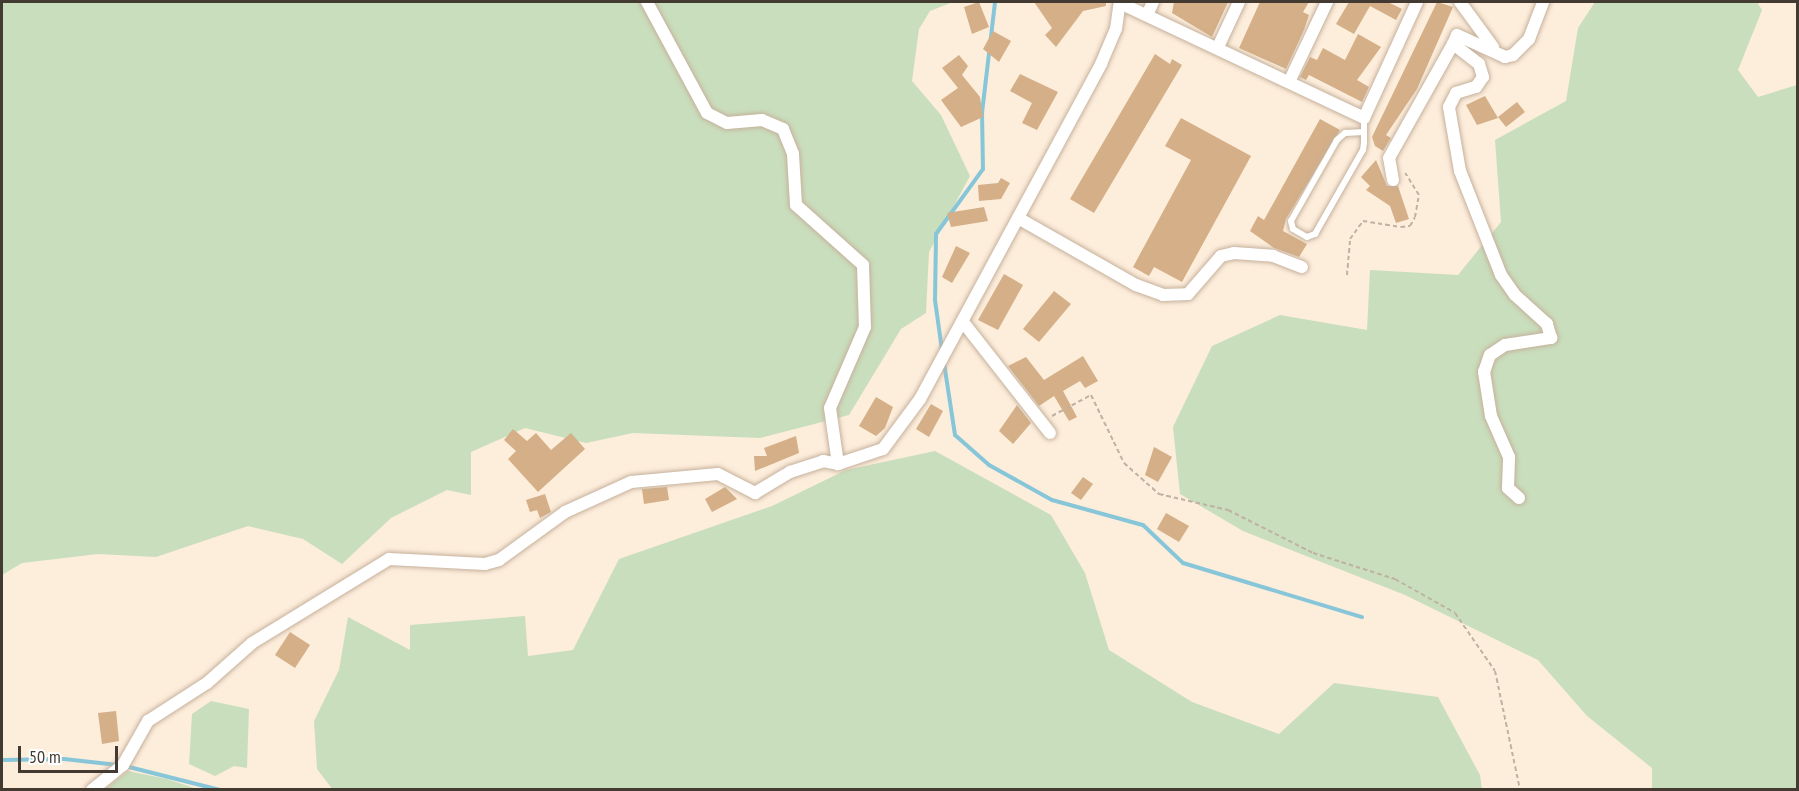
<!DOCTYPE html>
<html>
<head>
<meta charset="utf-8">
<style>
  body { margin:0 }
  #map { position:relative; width:1799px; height:791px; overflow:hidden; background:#fdeddb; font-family:"PT Sans Narrow",sans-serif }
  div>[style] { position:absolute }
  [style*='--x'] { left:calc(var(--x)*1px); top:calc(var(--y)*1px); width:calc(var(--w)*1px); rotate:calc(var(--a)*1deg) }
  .green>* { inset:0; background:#c9debc }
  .stream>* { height:4px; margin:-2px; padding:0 2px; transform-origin:2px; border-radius:2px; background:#87c6d9 }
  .building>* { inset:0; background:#d4af87 }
  .path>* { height:2px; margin-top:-1px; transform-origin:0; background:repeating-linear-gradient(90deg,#bfb2a3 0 4.5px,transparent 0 7.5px) }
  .roads { filter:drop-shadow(0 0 2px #c5b19c) drop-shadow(0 0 2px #c5b19c) }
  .service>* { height:6px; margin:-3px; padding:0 3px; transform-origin:3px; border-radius:3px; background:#fff }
  .minor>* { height:12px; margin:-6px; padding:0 6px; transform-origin:6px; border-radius:6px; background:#fff }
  span { translate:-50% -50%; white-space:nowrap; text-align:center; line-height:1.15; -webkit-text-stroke:6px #fff; paint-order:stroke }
  .frame { position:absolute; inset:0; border:3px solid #433b32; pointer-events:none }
  .scale { position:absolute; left:18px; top:746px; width:100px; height:27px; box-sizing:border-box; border:3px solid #433b32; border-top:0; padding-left:8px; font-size:18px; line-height:21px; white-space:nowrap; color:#433b32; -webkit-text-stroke:4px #fff; paint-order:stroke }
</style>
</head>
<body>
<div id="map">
  <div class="green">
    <i style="clip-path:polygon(2px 2px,953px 2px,930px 11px,919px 29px,912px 81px,941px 115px,970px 176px,929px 252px,926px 313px,901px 329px,849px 415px,760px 438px,633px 433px,586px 443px,525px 428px,471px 452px,471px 495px,447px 490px,391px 518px,342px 564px,303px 539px,248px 526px,156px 557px,98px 554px,22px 563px,2px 575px)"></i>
    <i style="clip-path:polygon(1595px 2px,1757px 2px,1762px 10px,1738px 70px,1758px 97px,1797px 85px,1797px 789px,1652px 789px,1652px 768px,1587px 716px,1538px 660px,1405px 595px,1243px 531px,1180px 494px,1173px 427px,1212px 346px,1280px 315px,1367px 330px,1370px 270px,1458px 275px,1501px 222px,1495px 140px,1566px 101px,1578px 28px)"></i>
    <i style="clip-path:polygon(935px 451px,1051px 515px,1085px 573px,1109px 650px,1192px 702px,1279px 734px,1334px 683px,1438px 697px,1480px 775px,1482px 789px,333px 790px,317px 769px,314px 721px,339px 670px,348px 617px,410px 650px,410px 625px,525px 616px,528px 656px,573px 650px,619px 559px,772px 506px,846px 470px)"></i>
    <i style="clip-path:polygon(211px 701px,249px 709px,247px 768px,234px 766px,215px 776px,189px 764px,192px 714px)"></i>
    <i style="clip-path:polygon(128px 771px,167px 779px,197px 789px,105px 789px)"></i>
  </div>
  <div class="stream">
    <i style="--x:942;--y:350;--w:50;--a:-98"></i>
    <i style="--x:935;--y:300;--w:66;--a:-89.1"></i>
    <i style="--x:936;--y:234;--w:80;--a:-54.1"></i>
    <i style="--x:983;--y:169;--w:56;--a:-91"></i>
    <i style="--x:982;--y:113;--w:112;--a:-83.3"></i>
    <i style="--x:944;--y:363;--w:73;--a:81.3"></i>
    <i style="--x:955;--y:435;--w:45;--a:41.4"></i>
    <i style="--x:989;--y:465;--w:72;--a:29.1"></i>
    <i style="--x:1052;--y:500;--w:94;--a:15.4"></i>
    <i style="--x:1143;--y:525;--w:55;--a:43.5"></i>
    <i style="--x:1183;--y:563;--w:187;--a:16.8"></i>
    <i style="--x:2;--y:760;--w:62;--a:-0.9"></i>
    <i style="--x:64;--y:759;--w:54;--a:6.3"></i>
    <i style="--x:125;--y:766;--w:98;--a:14.2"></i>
  </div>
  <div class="building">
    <i style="clip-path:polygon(979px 2px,989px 27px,972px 34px,964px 7px)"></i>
    <i style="clip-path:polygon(1034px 2px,1106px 2px,1106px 6px,1083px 11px,1056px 47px,1045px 35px,1052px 28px)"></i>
    <i style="clip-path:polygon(1174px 2px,1228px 2px,1212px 37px,1172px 13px)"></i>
    <i style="clip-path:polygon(1260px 2px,1309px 2px,1303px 12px,1309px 15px,1304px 30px,1286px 69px,1239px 48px)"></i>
    <i style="clip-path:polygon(1349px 2px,1388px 2px,1402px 9px,1396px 20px,1370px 6px,1354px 34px,1336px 24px)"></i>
    <i style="clip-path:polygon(1437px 2px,1453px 7px,1417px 89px,1386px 135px,1391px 138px,1383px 151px,1375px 146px,1372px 137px)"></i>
    <i style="clip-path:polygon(993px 31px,1011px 41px,999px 62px,983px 49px)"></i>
    <i style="clip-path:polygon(1358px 34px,1381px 47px,1357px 80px,1369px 87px,1362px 102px,1309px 75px,1306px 80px,1300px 77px,1310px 57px,1317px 60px,1323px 48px,1345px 60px)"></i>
    <i style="clip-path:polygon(1155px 54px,1170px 64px,1172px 59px,1182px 65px,1094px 213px,1070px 199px)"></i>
    <i style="clip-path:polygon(959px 55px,968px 66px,962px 75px,980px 97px,983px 117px,961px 127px,941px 100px,958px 88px,942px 68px)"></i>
    <i style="clip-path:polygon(1020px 74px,1058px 92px,1037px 130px,1022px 123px,1032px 103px,1010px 91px)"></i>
    <i style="clip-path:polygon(1485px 96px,1498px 118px,1477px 125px,1466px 105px)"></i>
    <i style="clip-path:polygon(1517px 102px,1525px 112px,1506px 127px,1498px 117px)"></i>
    <i style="clip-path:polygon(1181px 118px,1251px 156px,1182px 282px,1154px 267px,1149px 276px,1133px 267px,1191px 160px,1165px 146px)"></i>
    <i style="clip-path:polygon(1320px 119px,1340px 130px,1286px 219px,1283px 231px,1307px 244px,1299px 257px,1274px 248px,1250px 231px,1258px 216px,1264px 220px)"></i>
    <i style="clip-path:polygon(1376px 160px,1387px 186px,1398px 186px,1409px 219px,1396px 223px,1390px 206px,1366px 190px,1370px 186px,1361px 177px)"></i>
    <i style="clip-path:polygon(1001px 178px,1010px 183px,1001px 199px,979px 201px,978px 185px,998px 183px)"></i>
    <i style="clip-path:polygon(984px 207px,988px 221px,951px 227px,947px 213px)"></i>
    <i style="clip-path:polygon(956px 246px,970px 253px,952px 283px,942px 277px)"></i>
    <i style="clip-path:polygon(1004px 274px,1023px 285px,998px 330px,978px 320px)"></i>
    <i style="clip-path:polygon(1054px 291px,1071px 304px,1039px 342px,1023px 329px)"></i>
    <i style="clip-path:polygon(1083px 356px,1098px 381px,1085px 388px,1080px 381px,1063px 391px,1077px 417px,1069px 421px,1054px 396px,1039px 406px,1008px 366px,1026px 357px,1044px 380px)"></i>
    <i style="clip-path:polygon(876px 397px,893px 407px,885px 428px,876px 436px,859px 426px)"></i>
    <i style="clip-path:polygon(931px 404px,943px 411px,929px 437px,916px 429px)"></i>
    <i style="clip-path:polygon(1017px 405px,1031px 423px,1013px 444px,999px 431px)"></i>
    <i style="clip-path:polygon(513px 429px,527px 441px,536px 433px,551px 450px,571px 433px,585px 449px,538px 492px,508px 459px,516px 451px,504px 440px)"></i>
    <i style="clip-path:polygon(796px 436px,799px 453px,755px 471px,754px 456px,767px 456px,764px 448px)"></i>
    <i style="clip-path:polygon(1154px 447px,1172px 457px,1158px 482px,1145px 475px)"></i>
    <i style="clip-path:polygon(1083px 477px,1093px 484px,1081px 500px,1071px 493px)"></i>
    <i style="clip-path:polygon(667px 487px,669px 500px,644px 504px,642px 489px)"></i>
    <i style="clip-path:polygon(725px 487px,737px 499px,712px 512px,705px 499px)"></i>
    <i style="clip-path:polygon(545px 494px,551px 512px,540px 518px,537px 510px,530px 512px,526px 500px)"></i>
    <i style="clip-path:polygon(1166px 513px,1189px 526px,1179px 542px,1157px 529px)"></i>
    <i style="clip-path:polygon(290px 632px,310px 645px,295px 668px,275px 655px)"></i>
    <i style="clip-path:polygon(116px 711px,119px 741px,102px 744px,98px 713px)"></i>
  </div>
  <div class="path">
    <i style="--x:1347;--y:275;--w:36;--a:-85"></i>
    <i style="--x:1350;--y:239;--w:22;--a:-54"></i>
    <i style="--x:1363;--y:221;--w:38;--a:9"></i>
    <i style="--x:1401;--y:227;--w:9;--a:-6"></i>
    <i style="--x:1410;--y:226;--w:10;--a:-61"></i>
    <i style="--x:1415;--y:217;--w:22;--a:-80"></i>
    <i style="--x:1419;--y:195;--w:26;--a:-122"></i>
    <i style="--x:1052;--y:416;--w:44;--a:-28.3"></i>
    <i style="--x:1091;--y:395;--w:76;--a:64.1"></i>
    <i style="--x:1124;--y:463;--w:47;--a:41.5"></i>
    <i style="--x:1159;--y:494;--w:71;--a:13.1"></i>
    <i style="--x:1228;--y:510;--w:95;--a:26.8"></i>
    <i style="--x:1313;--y:553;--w:86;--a:17.6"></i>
    <i style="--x:1395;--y:579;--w:69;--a:29.5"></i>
    <i style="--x:1455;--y:613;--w:70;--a:55.4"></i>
    <i style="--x:1495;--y:671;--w:122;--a:78.1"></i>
  </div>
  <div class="roads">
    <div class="service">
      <i style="--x:1364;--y:132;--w:19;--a:177"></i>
      <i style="--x:1345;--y:133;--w:11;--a:139"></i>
      <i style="--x:1337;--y:140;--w:93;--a:119.6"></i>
      <i style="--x:1291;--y:221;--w:8;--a:76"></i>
      <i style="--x:1293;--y:229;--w:16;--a:30"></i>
      <i style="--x:1307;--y:237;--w:9;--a:-21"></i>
      <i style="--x:1315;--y:234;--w:97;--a:-60.3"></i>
      <i style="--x:1363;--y:150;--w:7;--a:-82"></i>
      <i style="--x:1364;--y:143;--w:25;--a:-90"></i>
    </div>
    <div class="minor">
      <i style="--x:647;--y:2;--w:126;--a:61.6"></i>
      <i style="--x:707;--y:113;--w:22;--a:27"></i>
      <i style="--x:727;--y:123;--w:35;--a:-5"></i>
      <i style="--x:762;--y:120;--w:23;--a:23"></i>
      <i style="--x:783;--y:129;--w:27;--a:68"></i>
      <i style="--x:793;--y:154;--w:51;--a:86.6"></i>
      <i style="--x:796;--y:205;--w:90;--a:41.8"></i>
      <i style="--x:863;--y:265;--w:62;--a:88.2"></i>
      <i style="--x:865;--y:327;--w:88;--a:113.4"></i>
      <i style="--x:830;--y:408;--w:57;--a:81.9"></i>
      <i style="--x:1460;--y:2;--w:56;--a:53.7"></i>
      <i style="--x:1120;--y:3;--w:270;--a:25.2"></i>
      <i style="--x:1364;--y:118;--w:128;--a:-65.4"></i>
      <i style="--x:1147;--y:15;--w:14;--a:-65"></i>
      <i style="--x:1218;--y:47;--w:50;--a:-65"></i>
      <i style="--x:1289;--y:82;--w:89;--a:-64.6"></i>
      <i style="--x:1393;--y:180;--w:22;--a:-100"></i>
      <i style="--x:1389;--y:158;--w:131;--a:-60.7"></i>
      <i style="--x:1018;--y:218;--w:136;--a:29.6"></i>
      <i style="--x:1136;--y:285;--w:29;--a:20"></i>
      <i style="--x:1163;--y:295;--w:25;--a:-2"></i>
      <i style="--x:1188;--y:294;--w:50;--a:-49"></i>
      <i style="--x:1221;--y:256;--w:13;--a:-13"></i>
      <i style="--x:1234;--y:253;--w:39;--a:4"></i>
      <i style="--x:1273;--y:256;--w:31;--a:21"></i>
      <i style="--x:963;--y:322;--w:141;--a:51.9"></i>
      <i style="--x:1519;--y:498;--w:15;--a:-138"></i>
      <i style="--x:1508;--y:488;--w:31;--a:-88"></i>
      <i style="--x:1509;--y:457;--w:45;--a:-113.7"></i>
      <i style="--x:1491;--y:416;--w:45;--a:-99"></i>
      <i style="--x:1484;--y:372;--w:18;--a:-71"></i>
      <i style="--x:1490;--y:355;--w:18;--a:-34"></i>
      <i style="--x:1505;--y:345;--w:47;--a:-8.7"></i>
      <i style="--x:1551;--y:338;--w:15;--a:-106"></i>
      <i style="--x:1547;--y:324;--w:43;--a:-137.8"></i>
      <i style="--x:1515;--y:295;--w:24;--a:-125"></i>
      <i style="--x:1501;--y:275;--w:112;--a:-111.5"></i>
      <i style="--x:1460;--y:171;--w:65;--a:-99.8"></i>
      <i style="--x:1449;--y:107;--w:16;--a:-63"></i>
      <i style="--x:1456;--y:93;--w:21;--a:-17"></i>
      <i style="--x:1476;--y:87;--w:12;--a:-55"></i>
      <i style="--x:1483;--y:77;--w:14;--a:-107"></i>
      <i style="--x:1479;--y:64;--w:33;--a:-142"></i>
      <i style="--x:1453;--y:44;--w:10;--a:-66"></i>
      <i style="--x:1457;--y:35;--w:53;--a:24.6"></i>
      <i style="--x:1505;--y:57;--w:8;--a:-14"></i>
      <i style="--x:1513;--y:55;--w:23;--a:-45"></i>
      <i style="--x:1529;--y:39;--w:40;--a:-69"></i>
      <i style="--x:92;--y:790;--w:40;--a:-39"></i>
      <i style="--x:123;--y:765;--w:51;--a:-60.4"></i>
      <i style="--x:148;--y:721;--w:70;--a:-32.8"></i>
      <i style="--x:207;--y:683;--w:60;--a:-41.6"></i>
      <i style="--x:252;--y:643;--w:161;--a:-31.5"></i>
      <i style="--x:389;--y:559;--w:96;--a:3"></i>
      <i style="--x:485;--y:564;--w:15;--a:-16"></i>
      <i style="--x:499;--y:560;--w:82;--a:-36"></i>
      <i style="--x:565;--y:512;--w:72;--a:-24.4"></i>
      <i style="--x:631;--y:482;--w:87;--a:-5.3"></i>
      <i style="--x:718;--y:474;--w:42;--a:27.2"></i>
      <i style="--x:755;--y:493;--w:41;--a:-31"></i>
      <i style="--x:790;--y:472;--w:35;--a:-18"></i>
      <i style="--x:823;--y:461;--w:15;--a:11"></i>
      <i style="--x:838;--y:464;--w:47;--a:-18.4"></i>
      <i style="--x:883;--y:449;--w:62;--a:-53.5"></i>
      <i style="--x:920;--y:399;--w:381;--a:-61.6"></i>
      <i style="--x:1101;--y:64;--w:38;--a:-67"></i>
      <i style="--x:1116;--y:29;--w:27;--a:-82"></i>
    </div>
  </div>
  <div class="frame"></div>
  <div class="scale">50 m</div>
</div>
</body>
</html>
